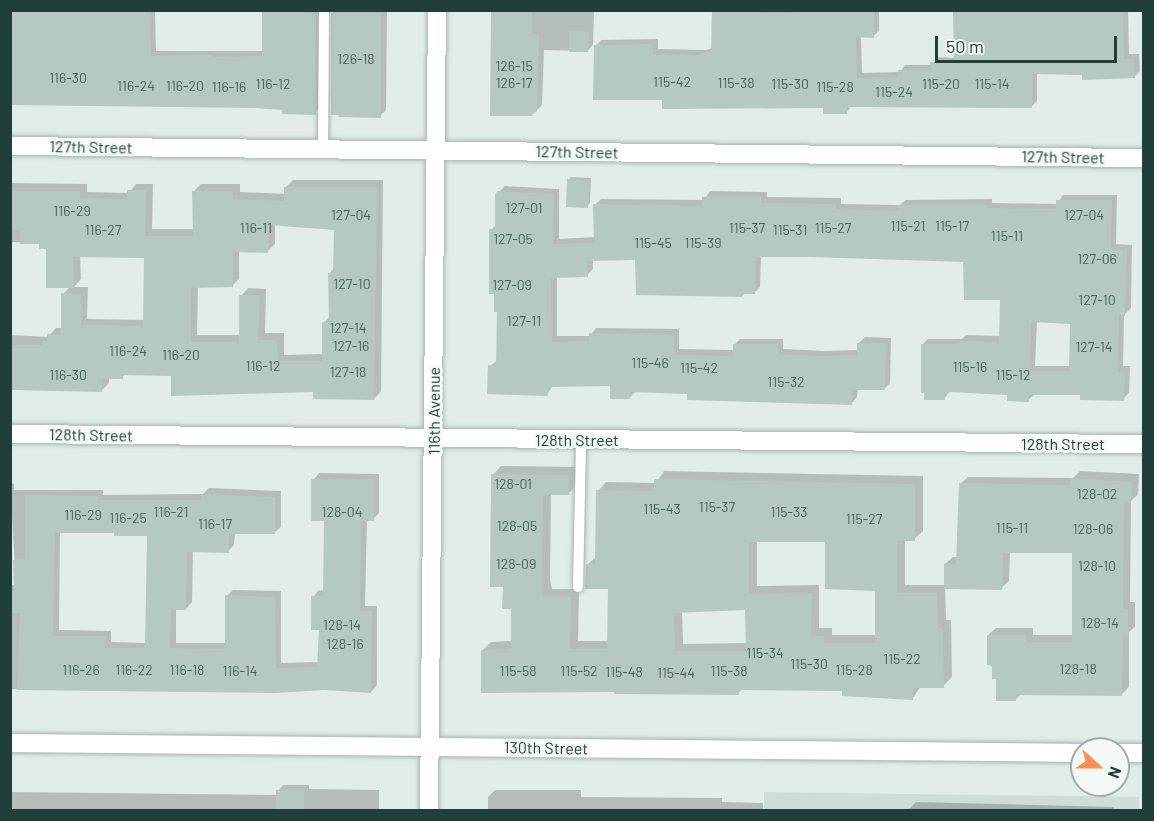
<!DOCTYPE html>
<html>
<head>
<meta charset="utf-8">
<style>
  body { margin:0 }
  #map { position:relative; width:1154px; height:821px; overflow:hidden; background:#e1ede9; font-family:Barlow,sans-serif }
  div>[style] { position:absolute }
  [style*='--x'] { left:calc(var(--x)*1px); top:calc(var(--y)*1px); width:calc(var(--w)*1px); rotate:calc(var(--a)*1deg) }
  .built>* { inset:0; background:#cfddd8 }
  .shadow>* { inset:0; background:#0003 }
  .building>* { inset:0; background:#b6c8c2 }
  .roads { filter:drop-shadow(0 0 2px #a3b5b1) drop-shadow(0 0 2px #a3b5b1) }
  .service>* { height:10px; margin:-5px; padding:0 5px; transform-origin:5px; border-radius:5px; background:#fff }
  .minor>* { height:18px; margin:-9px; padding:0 9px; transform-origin:9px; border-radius:9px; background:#fff }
  .tertiary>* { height:18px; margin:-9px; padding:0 9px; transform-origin:9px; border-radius:9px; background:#fff }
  span { translate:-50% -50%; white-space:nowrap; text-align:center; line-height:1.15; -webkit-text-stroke:6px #f2f9f6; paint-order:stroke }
  .number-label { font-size:14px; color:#46615c }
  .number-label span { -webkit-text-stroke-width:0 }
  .street-label { font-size:16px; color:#203f3a }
  .frame { position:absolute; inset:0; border:12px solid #203f3a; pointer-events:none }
  .north { position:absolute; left:1070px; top:737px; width:60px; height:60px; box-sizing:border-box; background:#f2f9f6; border:2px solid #9eafab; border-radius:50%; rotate:111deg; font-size:16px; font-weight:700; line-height:24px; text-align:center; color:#203f3a }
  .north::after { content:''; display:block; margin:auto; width:21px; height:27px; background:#fc8e50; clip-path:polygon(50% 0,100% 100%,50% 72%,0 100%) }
  .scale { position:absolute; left:935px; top:36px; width:182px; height:27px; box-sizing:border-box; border:3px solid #203f3a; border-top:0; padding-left:8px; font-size:18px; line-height:21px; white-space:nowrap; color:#203f3a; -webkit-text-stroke:4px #f2f9f6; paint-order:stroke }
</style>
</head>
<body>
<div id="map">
  <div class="built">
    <i style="clip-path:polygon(764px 792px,1139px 797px,1139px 810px,764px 810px)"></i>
  </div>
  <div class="shadow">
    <i style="clip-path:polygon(10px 10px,155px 10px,156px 51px,264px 51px,264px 10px,321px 10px,321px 107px,315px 113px,284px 108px)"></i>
    <i style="clip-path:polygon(333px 10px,387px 10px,386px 110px,380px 116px,332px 113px)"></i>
    <i style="clip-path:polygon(493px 10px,594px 10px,593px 45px,587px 51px,544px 50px,542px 105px,532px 115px)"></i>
    <i style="clip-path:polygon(713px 10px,879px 10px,879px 31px,873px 36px,861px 36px,862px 73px,900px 72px,905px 65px,932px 65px,938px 57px,955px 58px,955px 10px,1128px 10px,1129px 54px,1139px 54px,1140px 71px,1134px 77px,1037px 73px,1037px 101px,1031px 107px,852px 105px,846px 113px,824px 107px,663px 99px,596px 46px,601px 40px,658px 39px,658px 49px,706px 50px,713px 48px)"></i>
    <i style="clip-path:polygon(571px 177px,591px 178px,590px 203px,587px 206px,569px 180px)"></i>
    <i style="clip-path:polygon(evenodd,293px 180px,383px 180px,381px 391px,374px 399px,172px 374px,126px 374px,122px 377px,109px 377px,109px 383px,102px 390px,10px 389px,10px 335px,48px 337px,56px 328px,62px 328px,63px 294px,70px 287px,47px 248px,40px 243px,10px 242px,10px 183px,87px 184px,87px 192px,129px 193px,136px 184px,153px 184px,152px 229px,194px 229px,193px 192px,201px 184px,240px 184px,240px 192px,286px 194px,286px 187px,293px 180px,275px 224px,335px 228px,334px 268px,329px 274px,330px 316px,324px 323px,323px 354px,284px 355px,284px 333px,265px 333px,266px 289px,248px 288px,241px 296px,241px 335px,197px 335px,198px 287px,232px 286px,239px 279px,239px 251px,267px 252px,275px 244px,275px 224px,293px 180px,80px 255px,146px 257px,145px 320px,87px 319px,88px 287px,74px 287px,81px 279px,80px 255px)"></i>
    <i style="clip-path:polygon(evenodd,505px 186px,559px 189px,559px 239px,595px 237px,595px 205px,601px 199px,704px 200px,710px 191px,767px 192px,767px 197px,841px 198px,841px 204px,900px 205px,906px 200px,992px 199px,992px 203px,1057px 204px,1063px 195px,1117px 195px,1116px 244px,1132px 245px,1131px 308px,1124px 315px,1123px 366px,1130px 366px,1129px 393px,1123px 399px,1081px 394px,1035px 394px,1028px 400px,1009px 393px,950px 391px,944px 399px,922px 345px,928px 339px,962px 339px,966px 335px,1001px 336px,1002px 298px,965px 260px,761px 255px,760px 287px,754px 293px,745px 293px,742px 296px,637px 258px,593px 260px,593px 269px,587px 275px,557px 276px,557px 336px,590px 336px,596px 328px,679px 329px,679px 349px,734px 350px,734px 345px,740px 339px,783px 339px,783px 349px,825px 351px,859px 350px,859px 343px,865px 337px,891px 338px,890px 383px,884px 389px,858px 388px,857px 397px,852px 403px,689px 392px,636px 391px,630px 397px,612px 385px,553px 385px,547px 395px,490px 366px,498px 360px,498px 310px,491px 230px,497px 224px,499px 192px,505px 186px,1037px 321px,1071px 322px,1070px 366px,1035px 366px,1037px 321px)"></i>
    <i style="clip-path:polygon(evenodd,501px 466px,577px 467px,577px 485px,568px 494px,551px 494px,550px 580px,552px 589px,579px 589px,578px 641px,609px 641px,610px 588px,587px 565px,597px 556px,598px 491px,606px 482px,656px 483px,664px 471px,923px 476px,923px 531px,914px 539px,905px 539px,905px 585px,945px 585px,945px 564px,953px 557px,958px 557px,960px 484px,968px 477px,1073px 478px,1080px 471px,1139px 474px,1138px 494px,1131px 501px,1130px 602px,1135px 602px,1135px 627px,1129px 632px,1129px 687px,1121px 695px,1021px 694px,1015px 700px,997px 678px,988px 635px,996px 628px,1033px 628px,1033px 635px,1074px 635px,1074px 551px,1010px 552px,1009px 581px,1001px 588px,945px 587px,946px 620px,951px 620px,952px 677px,943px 686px,921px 686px,913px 698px,844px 690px,743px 689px,738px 693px,483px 650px,491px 642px,512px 641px,512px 608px,504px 585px,493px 475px,501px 466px,757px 541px,827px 541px,877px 590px,876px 635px,832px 635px,832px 628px,819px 628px,819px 585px,757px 586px,757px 541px,501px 466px,747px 609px,747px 643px,683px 644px,682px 611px,747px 609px)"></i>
    <i style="clip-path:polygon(evenodd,319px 473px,379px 474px,379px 513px,373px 519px,367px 519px,365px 606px,377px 606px,377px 685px,371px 692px,325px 689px,275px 691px,10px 689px,10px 585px,16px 585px,10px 483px,14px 484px,14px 490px,103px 490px,103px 495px,203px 494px,209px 488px,281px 491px,281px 527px,274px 533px,235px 533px,234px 545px,228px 551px,193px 550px,192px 602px,186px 609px,176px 609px,176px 643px,226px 643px,227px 596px,233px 590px,281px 591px,281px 663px,319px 662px,320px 629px,313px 597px,319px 590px,325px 591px,326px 519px,313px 480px,319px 473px,60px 531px,115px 531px,148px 535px,146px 643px,111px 642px,111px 631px,59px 630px,60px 531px)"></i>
    <i style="clip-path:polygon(283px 785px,309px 785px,309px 789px,379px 790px,379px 810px,10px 810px,10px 792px,278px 795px,278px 791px)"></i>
    <i style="clip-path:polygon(495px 790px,581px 790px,581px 797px,722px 798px,722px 802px,763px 803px,763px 810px,488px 810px,488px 797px)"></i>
    <i style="clip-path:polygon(916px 802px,1114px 807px,1114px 810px,908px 810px)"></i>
  </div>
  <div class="building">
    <i style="clip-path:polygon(10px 10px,150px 10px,151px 56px,213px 54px,213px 57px,262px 56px,262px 10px,316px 13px,316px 115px,282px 114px,282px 110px,256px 108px,10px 105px)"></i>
    <i style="clip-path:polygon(491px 10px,532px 10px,532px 34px,539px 34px,537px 112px,532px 112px,532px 116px,490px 116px)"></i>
    <i style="clip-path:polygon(712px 10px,774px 13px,874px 10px,874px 38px,856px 37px,857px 78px,898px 77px,898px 70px,931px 70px,930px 62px,954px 63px,953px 10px,1123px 10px,1124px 59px,1134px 59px,1135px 78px,1082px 80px,1082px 75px,1032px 74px,1032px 108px,847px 107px,847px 114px,823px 114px,823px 108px,662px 109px,662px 100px,593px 100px,594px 45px,653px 44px,653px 54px,701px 55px,701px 53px,711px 52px)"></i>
    <i style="clip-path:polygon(331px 13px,381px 13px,381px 118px,339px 117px,338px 115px,331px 115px)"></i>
    <i style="clip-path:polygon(569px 31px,589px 32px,588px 52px,569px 52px)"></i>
    <i style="clip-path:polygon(567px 179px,589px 181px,588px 208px,566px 207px)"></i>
    <i style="clip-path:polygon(evenodd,284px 187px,377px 187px,374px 400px,313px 399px,313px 392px,171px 396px,171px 376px,123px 375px,123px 379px,102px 379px,102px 392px,10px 390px,10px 345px,42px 345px,42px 341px,47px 341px,47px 334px,61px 335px,61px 293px,81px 294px,81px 325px,143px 326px,144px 258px,73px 257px,74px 288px,46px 288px,46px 249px,39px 249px,39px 244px,20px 244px,20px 230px,10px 230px,10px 191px,80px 191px,80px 198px,127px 199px,127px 190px,146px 190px,145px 236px,193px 236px,192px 191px,233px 191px,233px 199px,284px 201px,284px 187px,269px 225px,334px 230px,333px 273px,328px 273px,329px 322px,322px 322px,322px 361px,278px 361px,277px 340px,258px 340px,260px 295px,239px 295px,239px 342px,191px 342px,191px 288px,233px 287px,233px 252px,268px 253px,269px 225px)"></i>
    <i style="clip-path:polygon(evenodd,498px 191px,554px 194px,553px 244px,594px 243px,593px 204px,702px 206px,702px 197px,761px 197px,761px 203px,836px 204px,836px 209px,898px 211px,898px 205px,987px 205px,987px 208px,1056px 209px,1056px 200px,1112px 200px,1111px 250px,1127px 250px,1125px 316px,1119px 315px,1118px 372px,1125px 372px,1124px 401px,1080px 400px,1080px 395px,1029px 395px,1029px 402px,1007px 401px,1007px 395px,949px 392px,945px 394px,945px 400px,924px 400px,924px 393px,921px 393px,921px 344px,958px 344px,958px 341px,999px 342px,1000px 300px,964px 300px,963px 262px,811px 257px,756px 257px,755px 294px,742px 294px,742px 297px,636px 295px,635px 260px,587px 261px,588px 277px,551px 278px,552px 342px,589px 341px,589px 333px,674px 334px,674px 355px,733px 356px,733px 344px,778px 344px,778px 354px,818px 356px,857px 355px,857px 343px,886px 343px,885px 390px,852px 390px,852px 405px,687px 400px,687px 394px,630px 392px,630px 399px,610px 399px,610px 386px,548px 387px,548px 396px,487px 394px,488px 365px,496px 365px,497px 312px,494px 312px,494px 294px,489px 294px,489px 229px,495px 229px,495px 194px,498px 191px,1031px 322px,1070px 324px,1069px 371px,1030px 371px,1031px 322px)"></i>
    <i style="clip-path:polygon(evenodd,491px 474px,569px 475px,569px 495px,543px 495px,542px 590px,543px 597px,571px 597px,570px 649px,607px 649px,608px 589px,585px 589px,586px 564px,595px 564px,596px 490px,654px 491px,654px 479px,915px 484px,915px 541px,897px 541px,897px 593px,937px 593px,938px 628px,943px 628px,944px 688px,913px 688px,913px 700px,842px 696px,842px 691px,739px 690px,739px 695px,614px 694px,614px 692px,481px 693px,481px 650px,511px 649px,511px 609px,502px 609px,503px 587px,490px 587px,491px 474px,749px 542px,825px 542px,825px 589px,875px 591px,875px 643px,824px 643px,824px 636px,811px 636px,812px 593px,749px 594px,749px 542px,491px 474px,745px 610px,746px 651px,675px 651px,674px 613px,745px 610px)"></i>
    <i style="clip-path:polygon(1071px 478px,1132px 482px,1131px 504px,1124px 503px,1123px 609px,1128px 609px,1128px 636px,1123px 636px,1122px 696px,1016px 695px,1016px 701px,996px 701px,996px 679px,992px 679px,992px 666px,987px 665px,987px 635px,1026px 635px,1026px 642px,1072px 642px,1072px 553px,1003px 553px,1002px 590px,944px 589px,944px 564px,956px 564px,959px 483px,1070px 485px)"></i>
    <i style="clip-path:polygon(evenodd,311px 479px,374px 479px,374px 521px,361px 521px,360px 611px,372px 611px,371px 693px,325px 690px,275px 693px,17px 690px,20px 613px,10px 613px,10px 590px,14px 590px,13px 560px,25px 559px,25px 495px,98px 496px,98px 500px,201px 500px,201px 494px,275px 497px,275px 534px,229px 534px,229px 553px,187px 552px,186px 610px,171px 610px,170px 648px,225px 649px,225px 595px,275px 597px,276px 668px,317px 667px,319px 630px,311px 630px,311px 596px,323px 596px,324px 521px,311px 521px,311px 479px,55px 533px,114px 533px,114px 536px,147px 536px,145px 648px,105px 648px,106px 636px,53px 636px,55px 533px)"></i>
    <i style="clip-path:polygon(276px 790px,304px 790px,304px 810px,276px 810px)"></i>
  </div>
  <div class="roads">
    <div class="service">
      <i style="--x:323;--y:149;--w:139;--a:-89.6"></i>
      <i style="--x:578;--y:587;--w:147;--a:-88.8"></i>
    </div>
    <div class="minor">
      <i style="--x:10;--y:146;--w:1134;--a:0.61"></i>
      <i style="--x:10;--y:434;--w:1134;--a:0.51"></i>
      <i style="--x:429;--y:810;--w:800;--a:-89.43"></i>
    </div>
    <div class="tertiary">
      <i style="--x:10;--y:743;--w:1072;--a:0.53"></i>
      <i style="--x:1118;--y:753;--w:26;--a:0"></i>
    </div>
  </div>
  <div class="number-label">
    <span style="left:356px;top:59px">126-18</span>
    <span style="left:514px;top:66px">126-15</span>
    <span style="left:68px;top:78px">116-30</span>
    <span style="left:672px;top:82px">115-42</span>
    <span style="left:514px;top:83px">126-17</span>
    <span style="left:736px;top:83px">115-38</span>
    <span style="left:273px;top:84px">116-12</span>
    <span style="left:790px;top:84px">115-30</span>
    <span style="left:941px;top:84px">115-20</span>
    <span style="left:992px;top:84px">115-14</span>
    <span style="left:136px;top:86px">116-24</span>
    <span style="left:185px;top:86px">116-20</span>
    <span style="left:229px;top:87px">116-16</span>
    <span style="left:835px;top:87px">115-28</span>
    <span style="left:894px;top:92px">115-24</span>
    <span style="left:524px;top:208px">127-01</span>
    <span style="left:72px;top:211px">116-29</span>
    <span style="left:351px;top:215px">127-04</span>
    <span style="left:1084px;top:215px">127-04</span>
    <span style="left:908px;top:226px">115-21</span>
    <span style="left:952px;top:226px">115-17</span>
    <span style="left:256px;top:228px">116-11</span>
    <span style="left:747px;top:228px">115-37</span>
    <span style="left:833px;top:228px">115-27</span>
    <span style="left:103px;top:230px">116-27</span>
    <span style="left:790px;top:230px">115-31</span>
    <span style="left:1007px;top:236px">115-11</span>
    <span style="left:513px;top:239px">127-05</span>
    <span style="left:653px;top:243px">115-45</span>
    <span style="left:703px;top:243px">115-39</span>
    <span style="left:1097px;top:259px">127-06</span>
    <span style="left:352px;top:284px">127-10</span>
    <span style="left:512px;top:285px">127-09</span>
    <span style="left:1097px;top:300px">127-10</span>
    <span style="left:524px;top:321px">127-11</span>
    <span style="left:348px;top:328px">127-14</span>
    <span style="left:351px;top:346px">127-16</span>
    <span style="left:1094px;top:347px">127-14</span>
    <span style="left:128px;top:351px">116-24</span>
    <span style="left:181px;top:355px">116-20</span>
    <span style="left:650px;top:363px">115-46</span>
    <span style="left:263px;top:366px">116-12</span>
    <span style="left:970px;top:367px">115-16</span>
    <span style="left:699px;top:368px">115-42</span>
    <span style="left:348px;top:372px">127-18</span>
    <span style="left:68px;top:375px">116-30</span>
    <span style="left:1013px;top:375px">115-12</span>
    <span style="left:786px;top:382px">115-32</span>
    <span style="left:513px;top:484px">128-01</span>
    <span style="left:1097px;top:494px">128-02</span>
    <span style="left:717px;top:507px">115-37</span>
    <span style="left:662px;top:509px">115-43</span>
    <span style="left:171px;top:512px">116-21</span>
    <span style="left:342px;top:512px">128-04</span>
    <span style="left:789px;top:512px">115-33</span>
    <span style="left:83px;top:515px">116-29</span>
    <span style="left:128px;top:518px">116-25</span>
    <span style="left:864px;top:519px">115-27</span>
    <span style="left:215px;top:524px">116-17</span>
    <span style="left:517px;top:526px">128-05</span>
    <span style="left:1012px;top:528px">115-11</span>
    <span style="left:1093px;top:529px">128-06</span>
    <span style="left:516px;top:564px">128-09</span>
    <span style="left:1097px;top:566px">128-10</span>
    <span style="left:1100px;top:623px">128-14</span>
    <span style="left:342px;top:625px">128-14</span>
    <span style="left:345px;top:644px">128-16</span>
    <span style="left:765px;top:653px">115-34</span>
    <span style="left:902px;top:659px">115-22</span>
    <span style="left:809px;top:664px">115-30</span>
    <span style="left:1078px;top:669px">128-18</span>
    <span style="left:81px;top:670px">116-26</span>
    <span style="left:134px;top:670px">116-22</span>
    <span style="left:187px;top:670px">116-18</span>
    <span style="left:854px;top:670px">115-28</span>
    <span style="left:240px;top:671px">116-14</span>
    <span style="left:518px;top:671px">115-58</span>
    <span style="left:579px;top:671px">115-52</span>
    <span style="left:729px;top:671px">115-38</span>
    <span style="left:624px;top:672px">115-48</span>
    <span style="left:676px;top:673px">115-44</span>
  </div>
  <div class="street-label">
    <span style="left:91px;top:147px;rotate:1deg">127th Street</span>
    <span style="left:577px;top:152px;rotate:1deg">127th Street</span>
    <span style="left:1063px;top:157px;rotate:1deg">127th Street</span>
    <span style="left:434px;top:411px;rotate:-90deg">116th Avenue</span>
    <span style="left:91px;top:435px;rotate:1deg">128th Street</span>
    <span style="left:577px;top:440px">128th Street</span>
    <span style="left:1063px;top:444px">128th Street</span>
    <span style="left:546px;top:748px;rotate:1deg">130th Street</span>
  </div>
  <div class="frame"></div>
  <div class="north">N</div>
  <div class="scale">50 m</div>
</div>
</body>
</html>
